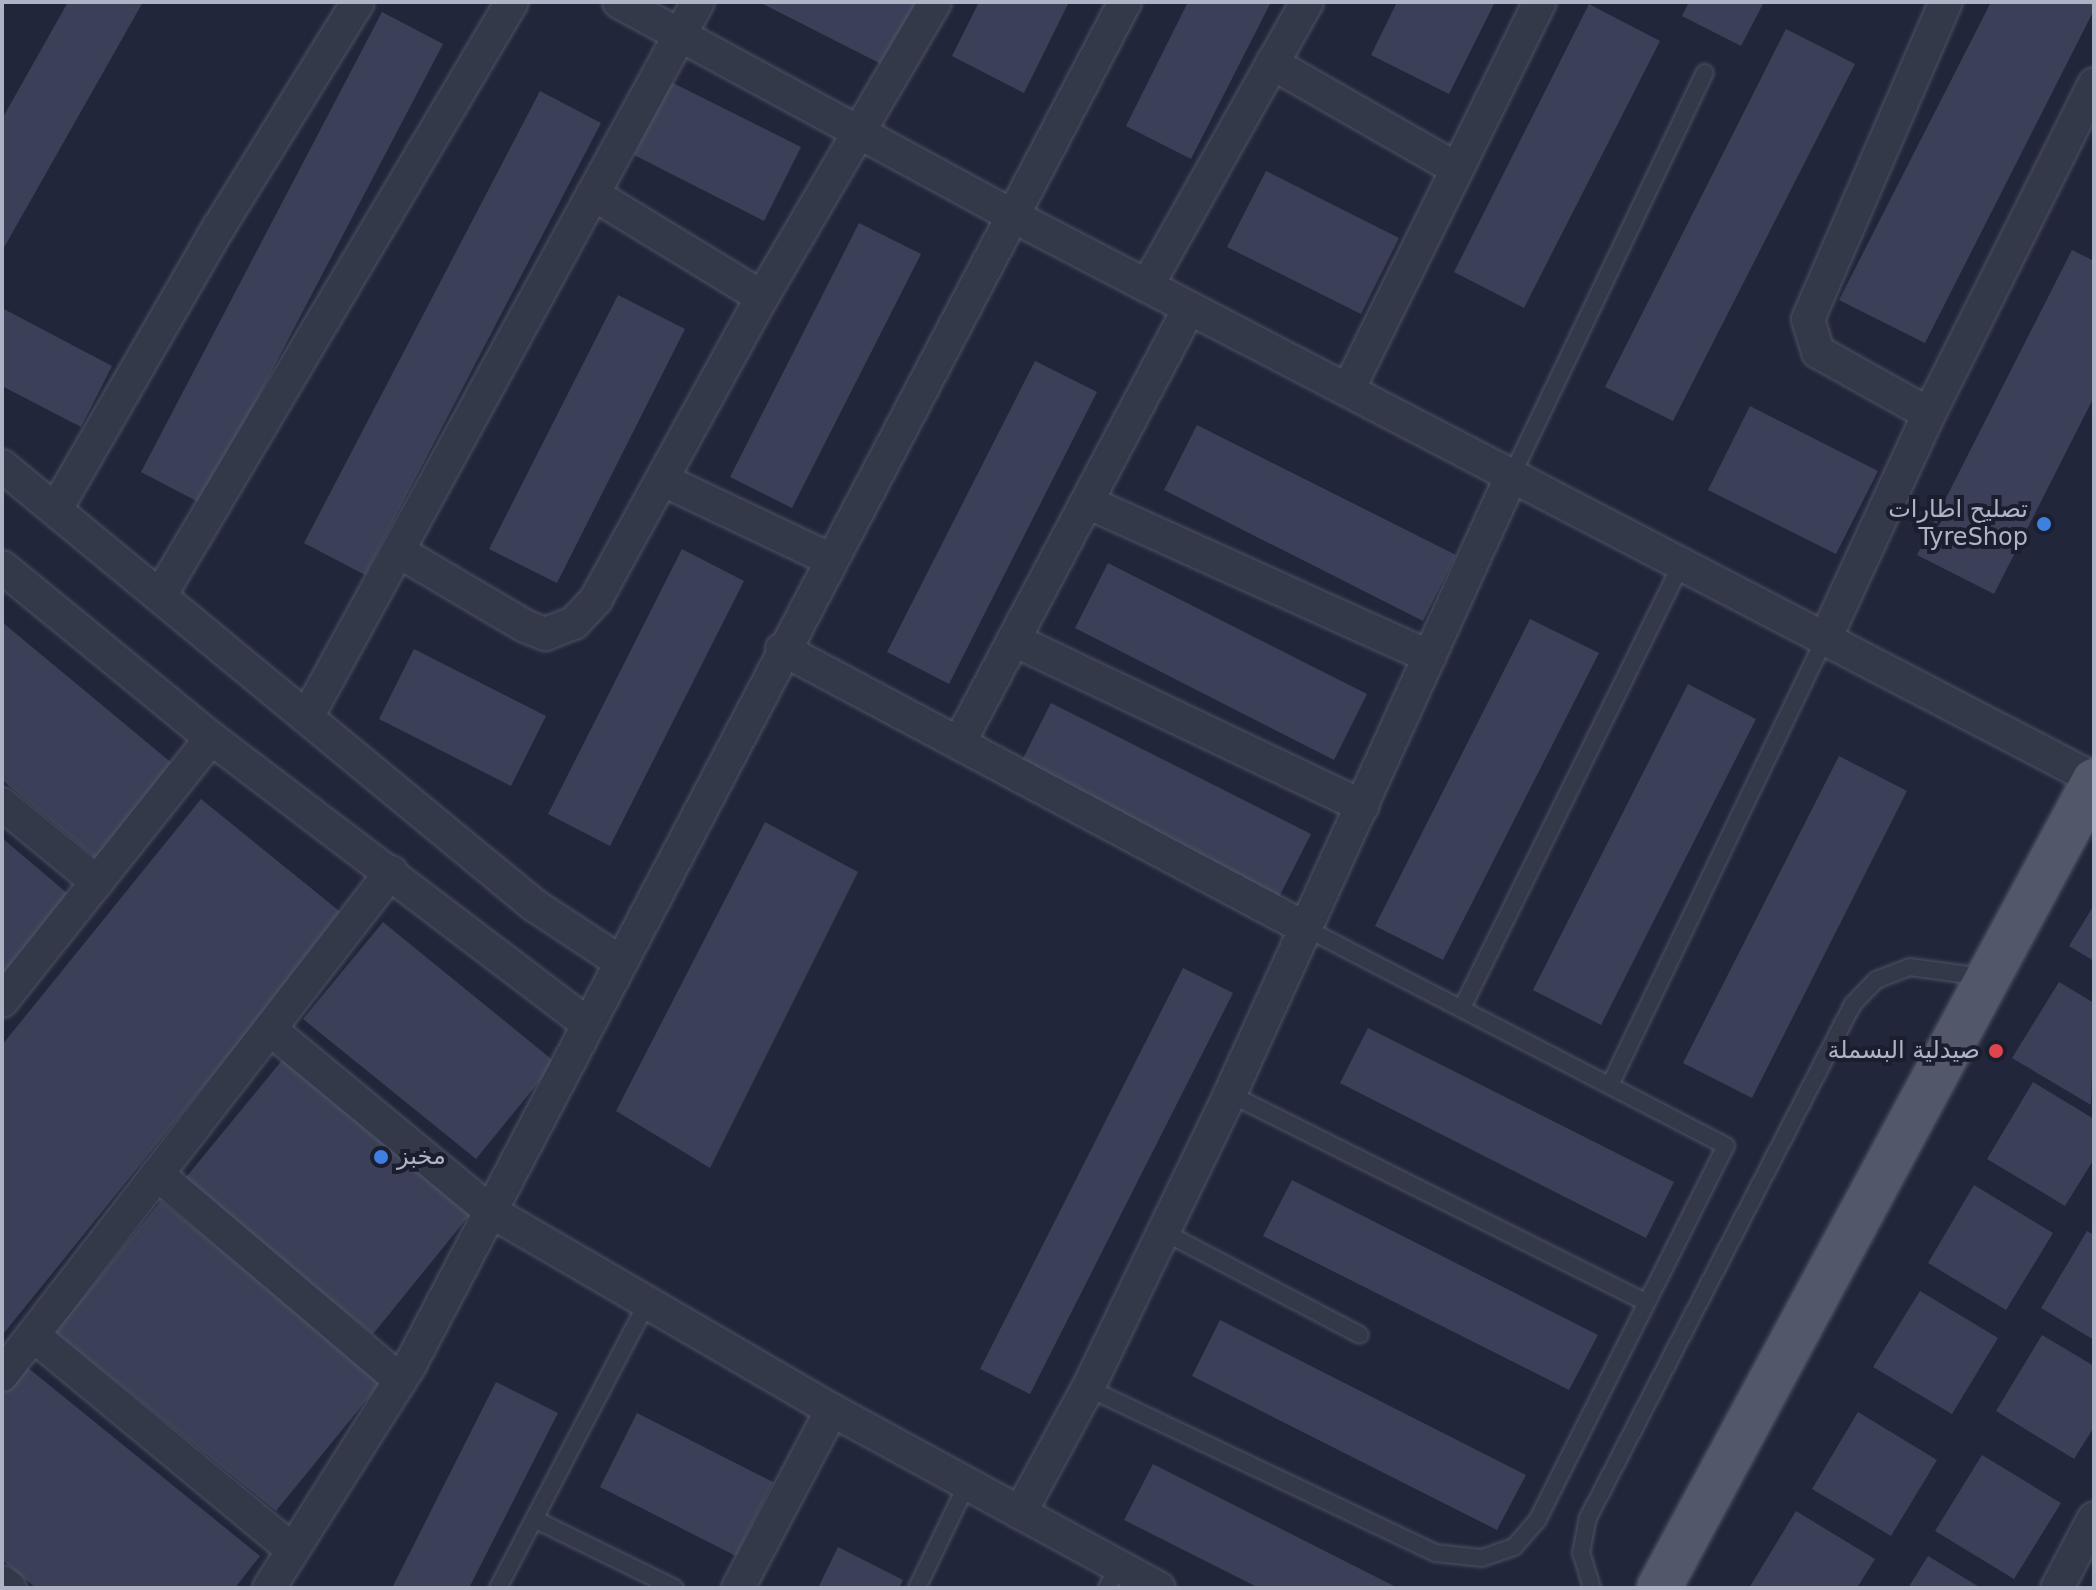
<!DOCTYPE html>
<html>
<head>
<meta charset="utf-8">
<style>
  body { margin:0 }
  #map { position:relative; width:2096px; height:1590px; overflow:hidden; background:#21263a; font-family:"DejaVu Sans",Cairo,sans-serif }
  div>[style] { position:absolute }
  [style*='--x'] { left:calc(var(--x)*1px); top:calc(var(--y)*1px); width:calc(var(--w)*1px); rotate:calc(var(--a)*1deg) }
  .building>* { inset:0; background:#3b4058 }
  .roads { filter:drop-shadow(0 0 2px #4f5365) drop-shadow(0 0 2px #4f5365) }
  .lane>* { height:16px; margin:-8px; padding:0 8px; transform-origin:8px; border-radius:8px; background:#34394a }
  .street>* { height:32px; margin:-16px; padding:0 16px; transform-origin:16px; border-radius:16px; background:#34394a }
  .primary>* { height:44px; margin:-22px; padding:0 22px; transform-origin:22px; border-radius:22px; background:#52586a }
  .dots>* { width:22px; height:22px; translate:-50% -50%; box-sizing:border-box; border:4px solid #1a1e2e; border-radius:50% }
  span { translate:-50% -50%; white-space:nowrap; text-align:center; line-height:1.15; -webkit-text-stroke:8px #1a1e2e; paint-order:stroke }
  .poi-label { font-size:24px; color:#afb3c6 }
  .right { translate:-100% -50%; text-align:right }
  .left { translate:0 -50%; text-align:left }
  .frame { position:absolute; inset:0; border:4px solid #afb3c6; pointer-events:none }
</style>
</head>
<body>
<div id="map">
  <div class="building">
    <i style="clip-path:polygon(68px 2px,143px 2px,2px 251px,2px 119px)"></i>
    <i style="clip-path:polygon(759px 2px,918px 2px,885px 66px)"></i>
    <i style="clip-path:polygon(979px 2px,1069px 2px,1024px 93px,952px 56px)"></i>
    <i style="clip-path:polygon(1188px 2px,1271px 2px,1191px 159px,1126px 126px)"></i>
    <i style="clip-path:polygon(1397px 2px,1495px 2px,1449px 94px,1371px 55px)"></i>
    <i style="clip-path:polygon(1689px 2px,1764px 2px,1741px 46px,1682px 16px)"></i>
    <i style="clip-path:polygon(1991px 2px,2094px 2px,2094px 10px,1925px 343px,1839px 300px)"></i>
    <i style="clip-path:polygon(1589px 4px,1660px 41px,1524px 308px,1454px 272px)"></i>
    <i style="clip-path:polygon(382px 12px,443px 44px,202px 504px,141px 472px)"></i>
    <i style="clip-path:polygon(1786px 29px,1855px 64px,1673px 421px,1605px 387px)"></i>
    <i style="clip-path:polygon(671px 82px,801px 147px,764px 221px,634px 155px)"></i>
    <i style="clip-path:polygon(540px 91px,601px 123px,365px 575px,304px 543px)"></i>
    <i style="clip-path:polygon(1266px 171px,1399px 238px,1361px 314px,1227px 247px)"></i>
    <i style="clip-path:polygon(859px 223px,921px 254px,792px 508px,730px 477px)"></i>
    <i style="clip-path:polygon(2072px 250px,2094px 261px,2094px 397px,1994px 594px,1917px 555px)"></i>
    <i style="clip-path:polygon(618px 295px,685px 329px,557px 583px,489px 549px)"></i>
    <i style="clip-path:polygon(2px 308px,112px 366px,81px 427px,2px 386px)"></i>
    <i style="clip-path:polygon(1035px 361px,1097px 392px,949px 684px,887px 652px)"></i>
    <i style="clip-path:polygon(1750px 406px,1878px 471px,1836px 554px,1708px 490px)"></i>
    <i style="clip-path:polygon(1197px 425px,1456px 555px,1423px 621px,1164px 490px)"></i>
    <i style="clip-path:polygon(682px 549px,744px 581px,610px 846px,548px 814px)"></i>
    <i style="clip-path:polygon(1108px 563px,1367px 694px,1334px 760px,1075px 628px)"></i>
    <i style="clip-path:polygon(1530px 619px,1599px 653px,1443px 960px,1375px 926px)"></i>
    <i style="clip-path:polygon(2px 622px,173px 764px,96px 858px,2px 780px)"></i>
    <i style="clip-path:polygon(414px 649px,546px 716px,511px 786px,379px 719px)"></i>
    <i style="clip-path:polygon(1688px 684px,1756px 719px,1601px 1025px,1533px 990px)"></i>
    <i style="clip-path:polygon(1051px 703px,1311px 834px,1278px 899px,1018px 768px)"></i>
    <i style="clip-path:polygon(1839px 756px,1907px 791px,1752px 1098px,1683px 1063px)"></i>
    <i style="clip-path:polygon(201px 799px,343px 914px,4px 1333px,2px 1045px)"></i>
    <i style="clip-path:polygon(765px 822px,858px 872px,710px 1168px,616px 1111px)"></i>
    <i style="clip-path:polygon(2px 838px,74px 899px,2px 983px)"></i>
    <i style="clip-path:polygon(2094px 905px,2094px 961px,2069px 946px)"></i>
    <i style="clip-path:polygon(383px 922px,555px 1062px,476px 1159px,303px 1019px)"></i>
    <i style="clip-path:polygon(1183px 968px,1233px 993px,1030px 1394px,980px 1369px)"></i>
    <i style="clip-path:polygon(2059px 982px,2094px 1003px,2091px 1105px,2012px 1058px)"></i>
    <i style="clip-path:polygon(1368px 1028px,1674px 1182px,1646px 1238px,1340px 1083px)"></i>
    <i style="clip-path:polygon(283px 1059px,472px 1212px,373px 1334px,183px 1181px)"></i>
    <i style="clip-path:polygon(2033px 1082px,2094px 1119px,2094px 1159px,2065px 1206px,1987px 1159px)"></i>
    <i style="clip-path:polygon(1292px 1180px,1598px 1335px,1569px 1390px,1263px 1236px)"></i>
    <i style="clip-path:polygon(1974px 1185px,2053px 1233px,2006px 1310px,1928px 1263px)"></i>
    <i style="clip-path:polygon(161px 1201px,382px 1381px,276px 1511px,55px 1332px)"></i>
    <i style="clip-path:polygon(2087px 1231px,2094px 1235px,2094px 1340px,2041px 1308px)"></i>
    <i style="clip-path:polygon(1920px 1291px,1998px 1338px,1952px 1414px,1873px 1367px)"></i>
    <i style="clip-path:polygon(1220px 1320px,1526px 1475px,1497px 1530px,1192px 1376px)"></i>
    <i style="clip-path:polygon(2042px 1335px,2094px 1366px,2094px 1427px,2074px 1459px,1996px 1411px)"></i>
    <i style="clip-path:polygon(22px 1363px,260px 1556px,235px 1588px,36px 1588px,2px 1560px,2px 1387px)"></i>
    <i style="clip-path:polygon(496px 1382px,558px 1413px,469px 1588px,392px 1588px)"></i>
    <i style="clip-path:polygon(1858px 1412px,1937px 1460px,1891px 1536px,1812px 1489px)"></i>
    <i style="clip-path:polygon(637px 1413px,773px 1482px,736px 1556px,600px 1487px)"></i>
    <i style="clip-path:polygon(1982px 1455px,2061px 1503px,2014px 1579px,1935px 1531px)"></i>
    <i style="clip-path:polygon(1153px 1464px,1398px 1588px,1259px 1588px,1124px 1520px)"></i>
    <i style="clip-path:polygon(1796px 1511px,1875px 1559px,1857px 1588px,1749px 1588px)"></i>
    <i style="clip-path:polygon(838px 1547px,903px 1580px,899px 1588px,818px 1588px)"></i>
    <i style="clip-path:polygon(1928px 1556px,1981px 1588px,1908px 1588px)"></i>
  </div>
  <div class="roads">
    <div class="lane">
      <i style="--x:1512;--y:475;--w:446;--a:-64.4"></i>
      <i style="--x:1462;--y:1008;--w:497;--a:-63.7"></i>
      <i style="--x:1610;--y:1085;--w:495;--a:-64.3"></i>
      <i style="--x:1230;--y:1094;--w:466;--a:26.6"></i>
      <i style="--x:1164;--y:1232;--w:221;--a:27.7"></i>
      <i style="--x:1088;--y:1388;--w:384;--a:25.4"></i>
      <i style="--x:1435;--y:1553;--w:47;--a:6.1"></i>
      <i style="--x:1482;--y:1558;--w:34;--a:-19"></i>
      <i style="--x:1514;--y:1547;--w:35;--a:-49"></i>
      <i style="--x:1537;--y:1521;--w:420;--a:-63.3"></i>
      <i style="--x:1726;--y:1146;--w:472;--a:-152.6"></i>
      <i style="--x:534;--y:1519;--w:157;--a:26.1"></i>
      <i style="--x:498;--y:1588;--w:322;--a:-62.4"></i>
      <i style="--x:917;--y:1588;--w:115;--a:-64.3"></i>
      <i style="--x:1107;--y:1588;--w:25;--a:-64"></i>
      <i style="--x:1592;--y:1588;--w:37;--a:-107"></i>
      <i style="--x:1581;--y:1553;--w:36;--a:-79"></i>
      <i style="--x:1588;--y:1518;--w:578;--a:-62.73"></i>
      <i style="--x:1853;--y:1004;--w:33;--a:-46"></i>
      <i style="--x:1876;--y:980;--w:36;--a:-21"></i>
      <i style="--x:1910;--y:967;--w:74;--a:7.8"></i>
    </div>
    <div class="street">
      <i style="--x:619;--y:2;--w:446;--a:28.5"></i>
      <i style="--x:1011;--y:215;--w:1221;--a:27.51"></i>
      <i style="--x:1272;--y:63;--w:213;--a:29.8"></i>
      <i style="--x:593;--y:194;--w:198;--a:31.4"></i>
      <i style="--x:1147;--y:286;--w:326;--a:-60.6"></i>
      <i style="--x:1348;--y:390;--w:433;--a:-63.7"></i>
      <i style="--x:1929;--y:414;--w:127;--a:-150.8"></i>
      <i style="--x:1818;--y:352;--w:34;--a:-107"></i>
      <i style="--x:1808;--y:319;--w:346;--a:-66.5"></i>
      <i style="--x:2;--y:466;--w:690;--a:39.53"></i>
      <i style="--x:534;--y:905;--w:102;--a:33.4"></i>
      <i style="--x:663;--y:480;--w:184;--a:25.4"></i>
      <i style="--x:1087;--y:502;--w:376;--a:24.3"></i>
      <i style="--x:56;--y:509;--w:326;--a:-60"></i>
      <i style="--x:219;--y:227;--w:264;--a:-58.3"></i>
      <i style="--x:398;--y:551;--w:147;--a:30.6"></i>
      <i style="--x:525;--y:626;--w:22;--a:22"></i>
      <i style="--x:545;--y:634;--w:31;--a:-21"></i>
      <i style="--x:574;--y:623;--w:33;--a:-47"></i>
      <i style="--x:596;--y:599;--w:345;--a:-61.2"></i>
      <i style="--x:762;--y:297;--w:342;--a:-59.6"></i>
      <i style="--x:2;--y:567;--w:270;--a:39.3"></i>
      <i style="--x:211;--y:738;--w:473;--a:37.2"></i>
      <i style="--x:161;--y:594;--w:688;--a:-59.34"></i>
      <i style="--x:1825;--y:639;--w:248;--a:-65.2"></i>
      <i style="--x:1929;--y:414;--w:369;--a:-63.4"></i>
      <i style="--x:1014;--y:640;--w:386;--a:25.5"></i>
      <i style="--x:782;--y:649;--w:595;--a:28.07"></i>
      <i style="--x:307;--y:717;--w:815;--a:-61.33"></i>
      <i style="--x:959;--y:743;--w:492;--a:-62.1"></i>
      <i style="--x:2;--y:804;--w:123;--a:39.4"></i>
      <i style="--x:2;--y:1001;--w:336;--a:-51.5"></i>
      <i style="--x:270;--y:1029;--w:286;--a:39.6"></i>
      <i style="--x:490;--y:1211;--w:396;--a:30.2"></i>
      <i style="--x:832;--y:1410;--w:372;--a:28.6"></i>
      <i style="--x:157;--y:1174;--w:319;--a:40.3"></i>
      <i style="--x:34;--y:1336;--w:336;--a:39.6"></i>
      <i style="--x:2;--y:1375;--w:636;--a:-52.28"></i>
      <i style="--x:1020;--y:1513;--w:142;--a:-61.5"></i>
      <i style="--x:1088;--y:1388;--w:326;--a:-64.2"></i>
      <i style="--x:1230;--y:1094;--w:680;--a:-65.51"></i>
      <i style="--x:2;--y:1582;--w:10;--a:37"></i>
      <i style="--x:269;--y:1588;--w:264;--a:-57.7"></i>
      <i style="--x:410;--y:1365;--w:1539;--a:-62.32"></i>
      <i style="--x:738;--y:1588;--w:201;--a:-62.2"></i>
      <i style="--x:2057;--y:1588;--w:79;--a:-62.1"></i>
    </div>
    <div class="primary">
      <i style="--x:1659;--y:1588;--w:917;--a:-61.67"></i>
    </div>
  </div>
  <div class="dots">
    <i style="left:2044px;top:524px;background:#3f7fe0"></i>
    <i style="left:1996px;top:1051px;background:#e0444e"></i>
    <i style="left:381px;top:1157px;background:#3f7fe0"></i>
  </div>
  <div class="poi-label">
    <span class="right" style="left:2028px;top:524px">تصليح اطارات<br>TyreShop</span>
    <span class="right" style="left:1980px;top:1051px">صيدلية البسملة</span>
    <span class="left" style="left:397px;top:1157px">مخبز</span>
  </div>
  <div class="frame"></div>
</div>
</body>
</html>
